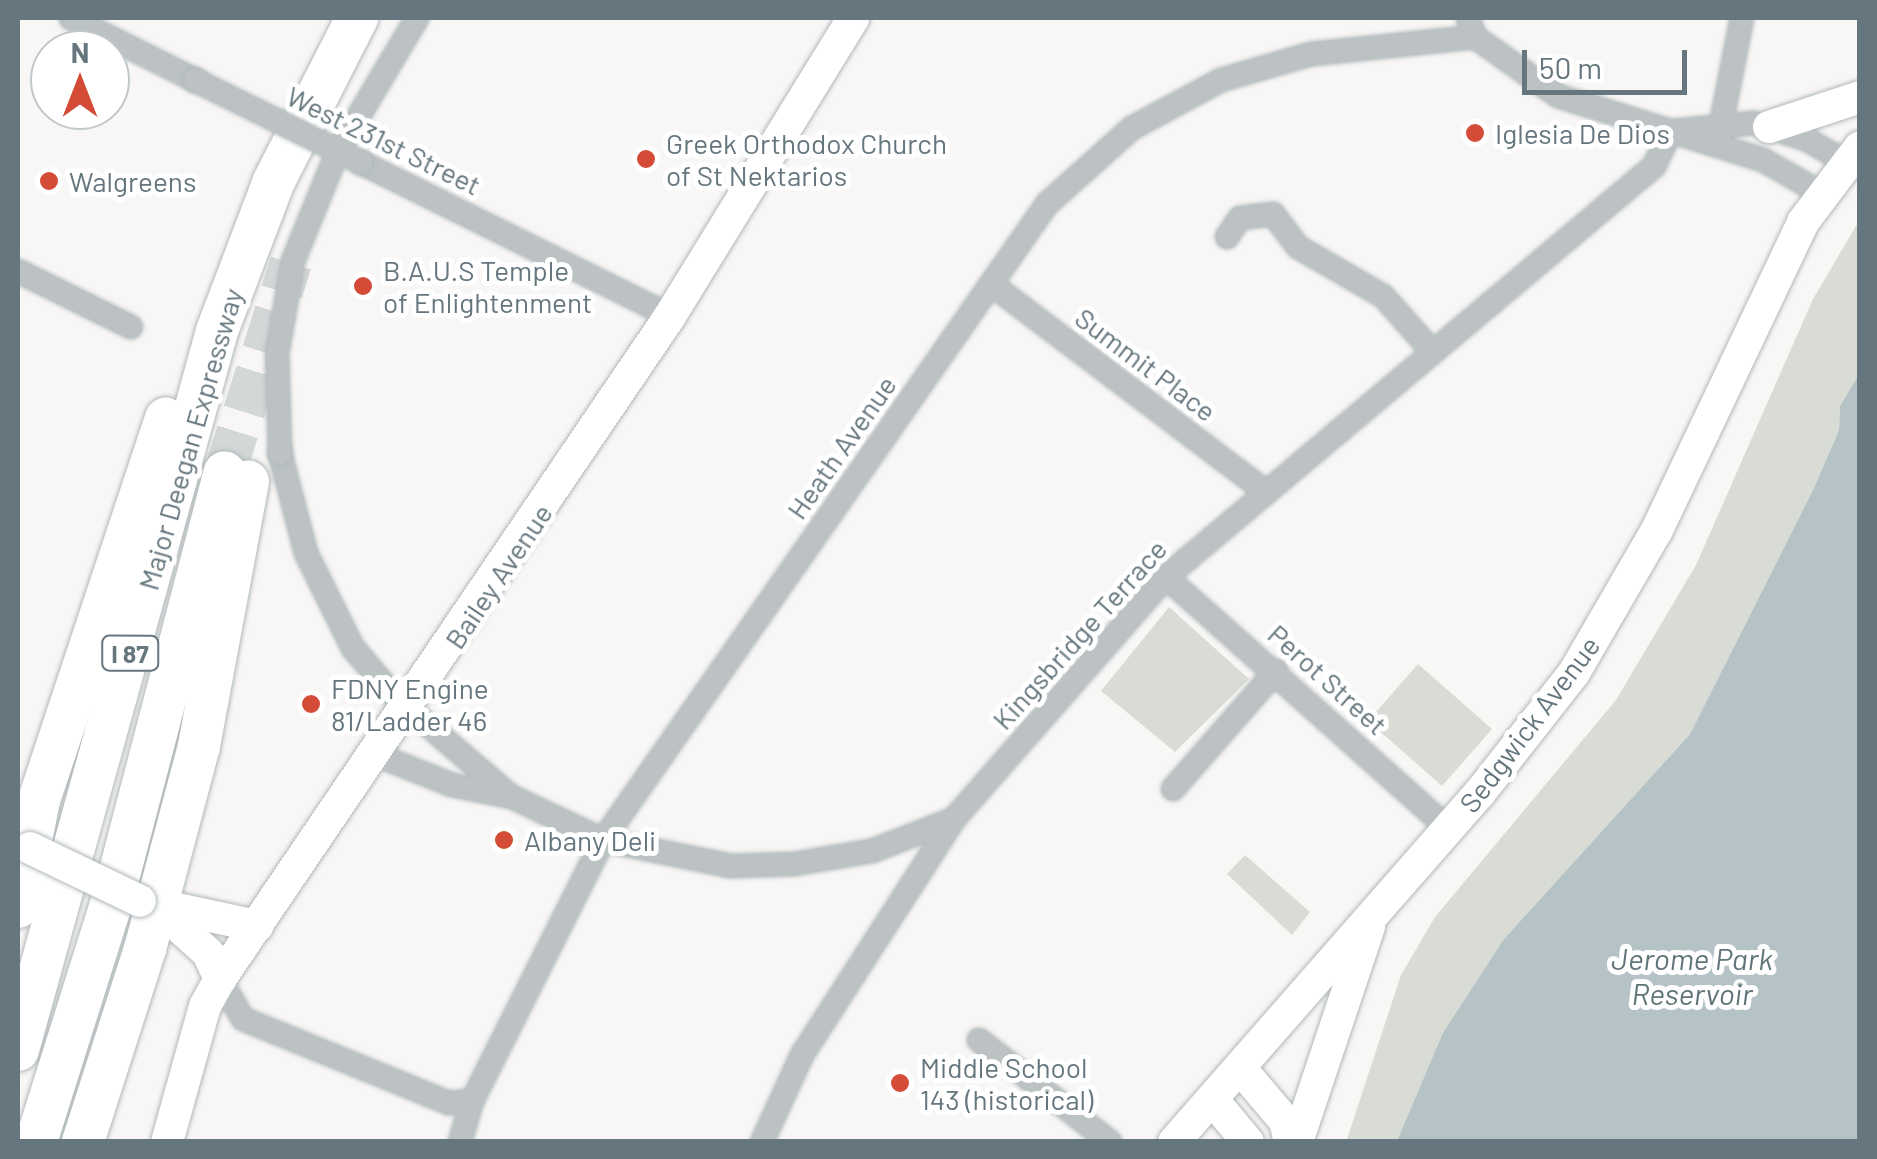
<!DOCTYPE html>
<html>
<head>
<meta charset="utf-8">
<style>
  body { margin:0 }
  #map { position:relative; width:1877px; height:1159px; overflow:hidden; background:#f8f7f5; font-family:Barlow,sans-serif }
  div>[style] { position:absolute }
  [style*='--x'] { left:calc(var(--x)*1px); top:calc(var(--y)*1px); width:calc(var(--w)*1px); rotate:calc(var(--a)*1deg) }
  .green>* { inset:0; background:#d8dcd5 }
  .water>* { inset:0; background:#b6c3c6 }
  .highway-tunnel>* { height:42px; margin-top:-21px; transform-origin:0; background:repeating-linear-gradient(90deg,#d3d7d7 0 42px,transparent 0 63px) }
  .roads { filter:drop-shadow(0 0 2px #b1b8bb) drop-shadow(0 0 2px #b1b8bb) }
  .street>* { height:22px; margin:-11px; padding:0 11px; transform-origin:11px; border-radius:11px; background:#bcc2c4 }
  .secondary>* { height:32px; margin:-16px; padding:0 16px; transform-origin:16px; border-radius:16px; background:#fff }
  .highway>* { height:42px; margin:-21px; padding:0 21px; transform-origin:21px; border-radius:21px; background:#fff }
  .bridges { filter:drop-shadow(0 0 2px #b1b8bb) drop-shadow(0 0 2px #b1b8bb) }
  .street-bridge>* { height:22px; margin:-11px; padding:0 11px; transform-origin:11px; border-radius:11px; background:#bcc2c4 }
  .secondary-bridge>* { height:32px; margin:-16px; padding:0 16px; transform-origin:16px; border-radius:16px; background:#fff }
  .dots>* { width:28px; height:28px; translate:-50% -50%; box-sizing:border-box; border:5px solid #fff; border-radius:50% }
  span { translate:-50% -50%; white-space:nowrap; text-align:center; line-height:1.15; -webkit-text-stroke:10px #fff; paint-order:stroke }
  .shield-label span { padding:2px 8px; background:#fff; border:2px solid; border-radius:8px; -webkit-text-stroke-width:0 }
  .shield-label { font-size:25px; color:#65767e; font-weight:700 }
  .poi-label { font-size:28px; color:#65767e }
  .left { translate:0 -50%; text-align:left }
  .street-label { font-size:28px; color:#65767e }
  .water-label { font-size:30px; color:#607578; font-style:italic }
  .frame { position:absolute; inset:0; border:20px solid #65767e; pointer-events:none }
  .north { position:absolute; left:30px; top:30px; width:100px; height:100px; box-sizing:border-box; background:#fff; border:2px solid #c1c8cb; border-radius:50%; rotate:0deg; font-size:28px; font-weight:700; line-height:40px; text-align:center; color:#65767e }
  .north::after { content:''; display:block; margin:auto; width:35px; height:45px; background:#d44b38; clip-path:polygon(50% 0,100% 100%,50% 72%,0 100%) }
  .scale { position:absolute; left:1522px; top:50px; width:165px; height:45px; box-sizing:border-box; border:5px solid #65767e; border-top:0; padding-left:12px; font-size:30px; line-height:35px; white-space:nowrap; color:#65767e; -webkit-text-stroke:8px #fff; paint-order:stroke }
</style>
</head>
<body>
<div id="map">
  <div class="green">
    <i style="clip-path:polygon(1859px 221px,1859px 374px,1840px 406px,1839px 430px,1814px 488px,1690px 734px,1504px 939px,1397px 1141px,1346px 1142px,1401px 975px,1435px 917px,1616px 700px,1696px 565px,1813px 299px)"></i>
    <i style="clip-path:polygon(1169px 607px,1249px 679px,1175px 752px,1101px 691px)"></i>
    <i style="clip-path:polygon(1418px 664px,1492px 729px,1442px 786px,1368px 721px)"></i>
    <i style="clip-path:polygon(1245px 855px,1310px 912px,1292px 935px,1227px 874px)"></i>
  </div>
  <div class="water">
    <i style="clip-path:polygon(1859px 374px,1859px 1141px,1397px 1141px,1443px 1033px,1504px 939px,1690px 734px,1814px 488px,1839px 430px,1840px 406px)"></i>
  </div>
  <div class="highway-tunnel">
    <i style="--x:225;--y:472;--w:219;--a:-72.5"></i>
  </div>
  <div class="roads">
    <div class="street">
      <i style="--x:71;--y:18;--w:139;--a:26.6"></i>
      <i style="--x:1468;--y:18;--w:20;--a:70"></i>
      <i style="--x:1475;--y:37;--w:102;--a:35.4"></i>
      <i style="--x:1558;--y:96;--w:215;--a:17.3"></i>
      <i style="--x:1763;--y:160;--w:67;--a:29.6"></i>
      <i style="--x:1674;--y:131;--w:80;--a:-5.7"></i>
      <i style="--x:1754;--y:123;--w:54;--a:17.1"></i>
      <i style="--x:1806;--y:139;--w:46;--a:29.9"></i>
      <i style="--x:1719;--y:135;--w:119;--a:-78.9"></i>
      <i style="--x:362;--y:163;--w:344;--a:26.4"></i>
      <i style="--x:1227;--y:237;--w:23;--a:-56"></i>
      <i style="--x:1240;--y:218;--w:33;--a:-7"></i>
      <i style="--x:1273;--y:214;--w:41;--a:52.9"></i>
      <i style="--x:1298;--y:247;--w:98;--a:30"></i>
      <i style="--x:1383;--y:296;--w:72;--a:48.4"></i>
      <i style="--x:18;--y:271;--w:126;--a:26.4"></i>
      <i style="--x:991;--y:284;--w:343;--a:37.1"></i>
      <i style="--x:280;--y:453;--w:103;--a:75.4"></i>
      <i style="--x:306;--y:553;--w:106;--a:63.7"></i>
      <i style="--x:353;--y:648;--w:63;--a:49.5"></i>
      <i style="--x:394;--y:696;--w:152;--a:40.7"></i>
      <i style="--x:1166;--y:577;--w:378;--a:41.7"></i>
      <i style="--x:377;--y:755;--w:81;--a:21.8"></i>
      <i style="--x:452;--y:785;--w:61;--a:11.3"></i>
      <i style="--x:512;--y:797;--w:101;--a:25.3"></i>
      <i style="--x:603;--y:840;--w:131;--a:11.5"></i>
      <i style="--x:731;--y:866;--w:63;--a:-1.8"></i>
      <i style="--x:794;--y:864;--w:79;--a:-9.5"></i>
      <i style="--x:872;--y:851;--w:88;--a:-21.3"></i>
      <i style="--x:1173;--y:789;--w:157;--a:-48.9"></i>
      <i style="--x:220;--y:979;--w:46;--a:60.1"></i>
      <i style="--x:243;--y:1019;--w:222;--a:22.2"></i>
      <i style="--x:449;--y:1103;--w:23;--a:-5"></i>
      <i style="--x:979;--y:1040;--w:166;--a:37.9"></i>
      <i style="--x:460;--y:1142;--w:43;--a:-73.7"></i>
      <i style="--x:472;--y:1101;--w:292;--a:-63.3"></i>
      <i style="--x:603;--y:840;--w:776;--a:-55.08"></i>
      <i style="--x:1047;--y:204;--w:114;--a:-41.8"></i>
      <i style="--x:1132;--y:128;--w:101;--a:-28.3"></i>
      <i style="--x:1221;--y:80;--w:94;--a:-16.1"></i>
      <i style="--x:1311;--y:54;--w:165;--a:-5.9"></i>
      <i style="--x:762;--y:1142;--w:96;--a:-65.3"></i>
      <i style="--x:802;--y:1055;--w:281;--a:-57.2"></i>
      <i style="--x:954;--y:819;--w:322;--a:-48.8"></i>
      <i style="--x:1166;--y:577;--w:638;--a:-40.1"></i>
      <i style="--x:1654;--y:166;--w:39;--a:-64"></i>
    </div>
    <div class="secondary">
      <i style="--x:1769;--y:127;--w:96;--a:-18.2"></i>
      <i style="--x:140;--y:901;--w:120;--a:12.1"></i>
      <i style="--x:157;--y:907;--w:69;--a:42"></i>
      <i style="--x:208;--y:953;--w:29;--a:65"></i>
      <i style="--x:1240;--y:1068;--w:70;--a:49.7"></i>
      <i style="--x:1285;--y:1121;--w:22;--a:77"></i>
      <i style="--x:1212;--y:1099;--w:56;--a:50.1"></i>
      <i style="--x:167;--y:1142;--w:141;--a:-74.4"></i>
      <i style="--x:205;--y:1006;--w:31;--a:-61"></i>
      <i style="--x:220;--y:979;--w:801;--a:-55.83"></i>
      <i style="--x:670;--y:316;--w:350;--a:-58.4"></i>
      <i style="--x:1174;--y:1142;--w:463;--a:-48.8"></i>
      <i style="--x:1479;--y:794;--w:154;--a:-51.9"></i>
      <i style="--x:1574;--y:673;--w:165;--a:-59.9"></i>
      <i style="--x:1657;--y:530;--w:341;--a:-64.6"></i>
      <i style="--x:1803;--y:222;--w:94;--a:-52.8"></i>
      <i style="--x:1297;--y:1142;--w:227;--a:-71.5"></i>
    </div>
    <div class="highway">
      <i style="--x:18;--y:907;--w:109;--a:-78.9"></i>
      <i style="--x:39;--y:800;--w:402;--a:-71.6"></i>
      <i style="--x:18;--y:1050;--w:746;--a:-74.53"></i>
      <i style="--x:217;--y:331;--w:160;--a:-69.2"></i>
      <i style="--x:274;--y:181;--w:183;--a:-63"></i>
      <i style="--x:36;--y:1142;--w:256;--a:-72.5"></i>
      <i style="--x:113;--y:898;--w:440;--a:-75.3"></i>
      <i style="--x:83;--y:1142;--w:203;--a:-72.2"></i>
      <i style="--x:145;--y:949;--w:210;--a:-75.1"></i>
      <i style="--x:199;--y:746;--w:269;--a:-79.5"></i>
    </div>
  </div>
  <div class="bridges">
    <div class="street-bridge">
      <i style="--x:195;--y:80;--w:186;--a:26.4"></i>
      <i style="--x:280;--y:453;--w:99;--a:-91.7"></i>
      <i style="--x:277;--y:354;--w:94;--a:-80.2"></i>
      <i style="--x:293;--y:261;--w:119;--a:-67.8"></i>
      <i style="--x:338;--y:151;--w:155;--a:-59.3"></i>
    </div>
    <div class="secondary-bridge">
      <i style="--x:30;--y:848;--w:122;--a:25.7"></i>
    </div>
  </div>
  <div class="dots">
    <i style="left:1475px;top:133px;background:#d44b38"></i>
    <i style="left:646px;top:159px;background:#d44b38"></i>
    <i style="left:49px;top:181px;background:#d44b38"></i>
    <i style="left:363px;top:286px;background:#d44b38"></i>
    <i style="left:311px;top:704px;background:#d44b38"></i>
    <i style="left:504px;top:840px;background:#d44b38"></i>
    <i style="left:900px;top:1083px;background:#d44b38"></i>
  </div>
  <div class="shield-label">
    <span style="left:130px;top:653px">I 87</span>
  </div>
  <div class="poi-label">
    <span class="left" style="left:1495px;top:133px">Iglesia De Dios</span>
    <span class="left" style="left:666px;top:159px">Greek Orthodox Church<br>of St Nektarios</span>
    <span class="left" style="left:69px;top:181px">Walgreens</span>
    <span class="left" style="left:383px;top:286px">B.A.U.S Temple<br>of Enlightenment</span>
    <span class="left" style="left:331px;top:704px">FDNY Engine<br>81/Ladder 46</span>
    <span class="left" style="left:524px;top:840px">Albany Deli</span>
    <span class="left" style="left:920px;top:1083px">Middle School<br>143 (historical)</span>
  </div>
  <div class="street-label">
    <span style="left:384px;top:140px;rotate:26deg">West 231st Street</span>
    <span style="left:1146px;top:364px;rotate:37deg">Summit Place</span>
    <span style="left:190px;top:439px;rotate:-74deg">Major Deegan Expressway</span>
    <span style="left:841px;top:447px;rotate:-55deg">Heath Avenue</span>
    <span style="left:498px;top:576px;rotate:-56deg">Bailey Avenue</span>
    <span style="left:1079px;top:634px;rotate:-48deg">Kingsbridge Terrace</span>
    <span style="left:1328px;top:679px;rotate:42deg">Perot Street</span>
    <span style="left:1529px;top:724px;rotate:-53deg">Sedgwick Avenue</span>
  </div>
  <div class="water-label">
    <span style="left:1692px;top:975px">Jerome Park<br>Reservoir</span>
  </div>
  <div class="frame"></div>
  <div class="north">N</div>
  <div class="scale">50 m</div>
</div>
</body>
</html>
